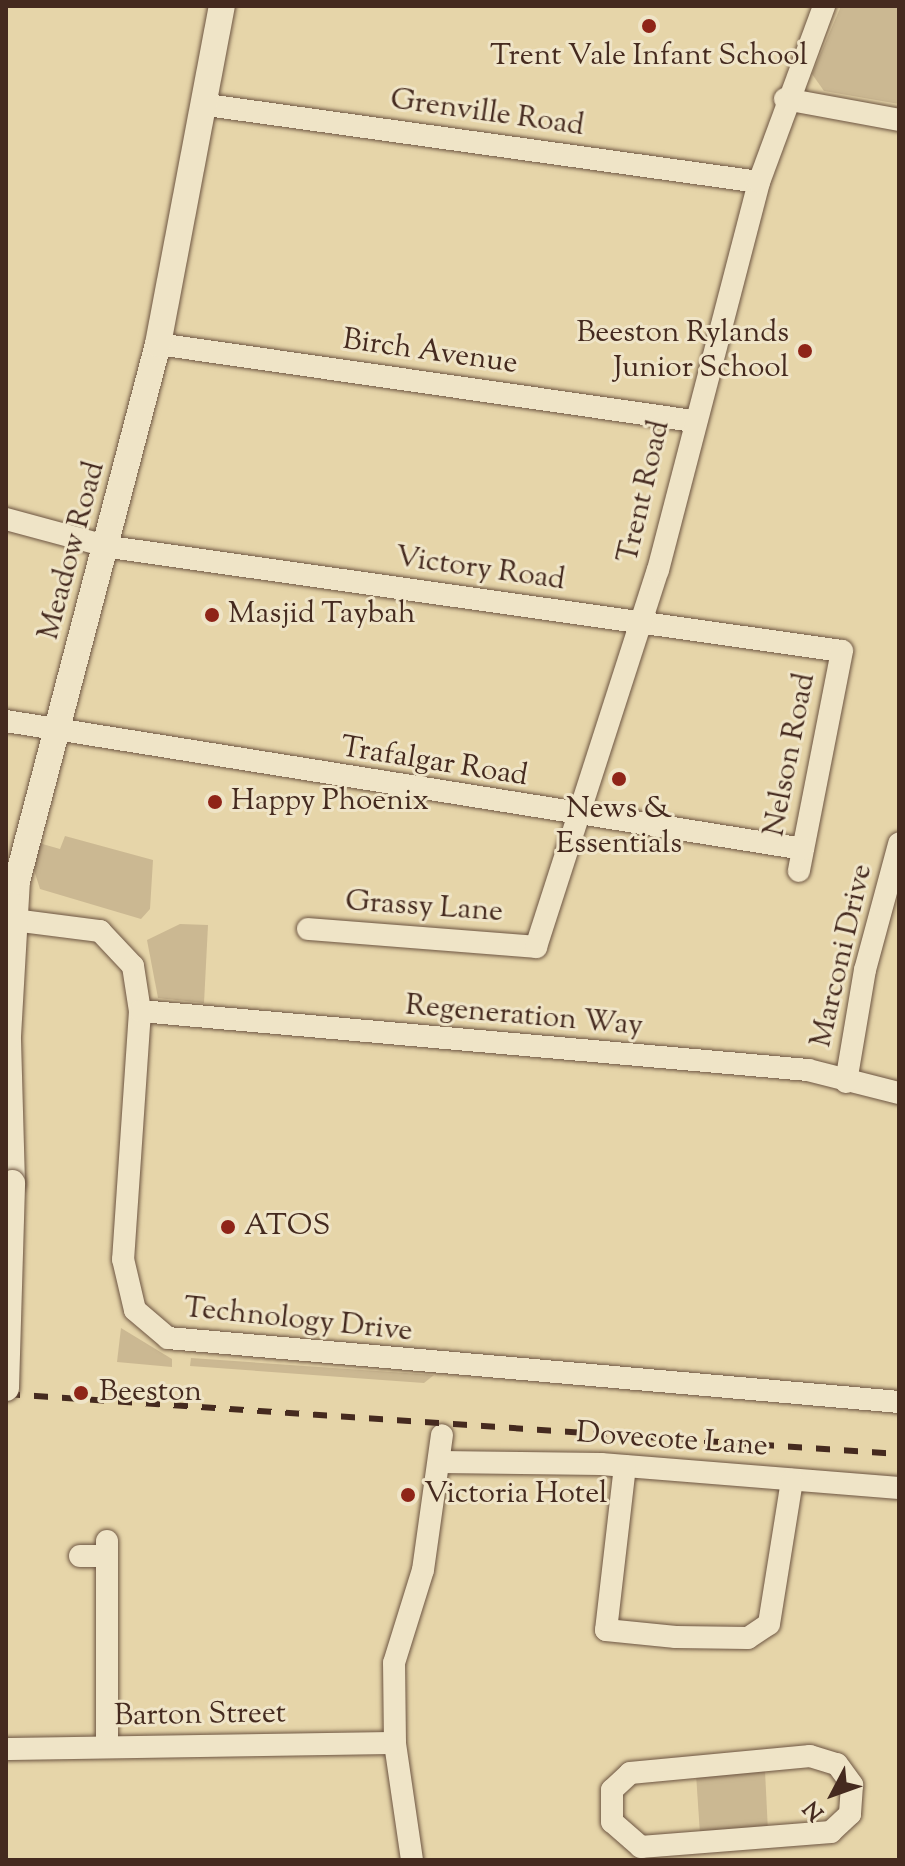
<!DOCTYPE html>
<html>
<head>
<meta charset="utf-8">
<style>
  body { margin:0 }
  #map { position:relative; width:905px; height:1866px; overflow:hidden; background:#e6d5a9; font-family:"Sorts Mill Goudy",serif }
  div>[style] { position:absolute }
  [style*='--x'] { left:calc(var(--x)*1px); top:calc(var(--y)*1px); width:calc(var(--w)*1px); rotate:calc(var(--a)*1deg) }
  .green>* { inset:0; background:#cbb892 }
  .roads { filter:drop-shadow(0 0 2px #6d5542) drop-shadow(0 0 2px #6d5542) }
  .minor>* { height:22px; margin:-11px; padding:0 11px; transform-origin:11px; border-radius:11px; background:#efe4c7 }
  .tertiary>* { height:26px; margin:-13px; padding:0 13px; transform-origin:13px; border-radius:13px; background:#efe4c7 }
  .rail>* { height:6px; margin-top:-3px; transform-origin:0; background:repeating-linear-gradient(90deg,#452a1f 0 14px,transparent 0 28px) }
  .bridges { filter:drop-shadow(0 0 2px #6d5542) drop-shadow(0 0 2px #6d5542) }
  .tertiary-bridge>* { height:26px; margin:-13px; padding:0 13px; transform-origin:13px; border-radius:13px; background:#efe4c7 }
  .dots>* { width:22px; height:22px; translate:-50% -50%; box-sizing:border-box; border:4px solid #efe4c7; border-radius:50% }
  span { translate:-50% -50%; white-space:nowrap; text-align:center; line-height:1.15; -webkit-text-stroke:6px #efe4c7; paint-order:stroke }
  .poi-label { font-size:30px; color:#452a1f }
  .right { translate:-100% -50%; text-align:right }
  .left { translate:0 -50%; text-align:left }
  .street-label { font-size:30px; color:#452a1f }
  .frame { position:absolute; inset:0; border:8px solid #452a1f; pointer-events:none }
  .north { position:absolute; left:793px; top:1754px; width:80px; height:80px; -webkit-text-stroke:6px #efe4c7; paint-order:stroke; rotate:229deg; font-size:22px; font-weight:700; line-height:32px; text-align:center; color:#452a1f }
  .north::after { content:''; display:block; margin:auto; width:28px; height:36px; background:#452a1f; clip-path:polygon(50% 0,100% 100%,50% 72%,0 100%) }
</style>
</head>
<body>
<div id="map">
  <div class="green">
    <i style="clip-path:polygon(841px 6px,899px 6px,899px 104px,824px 91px,812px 74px)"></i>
    <i style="clip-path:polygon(65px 836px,153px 860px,150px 909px,141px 919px,40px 889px,34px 870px,39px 843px,60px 849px)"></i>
    <i style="clip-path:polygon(180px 924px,208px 925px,204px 1003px,158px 998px,147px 940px)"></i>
    <i style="clip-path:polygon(121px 1328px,172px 1359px,172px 1367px,117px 1362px)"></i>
    <i style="clip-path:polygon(191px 1358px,434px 1375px,424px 1383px,190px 1366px)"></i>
    <i style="clip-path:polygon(765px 1771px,768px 1831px,700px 1834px,696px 1774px)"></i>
  </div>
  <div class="roads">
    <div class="minor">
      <i style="--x:785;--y:99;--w:116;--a:10.4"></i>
      <i style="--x:207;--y:105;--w:557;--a:7.94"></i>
      <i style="--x:158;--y:344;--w:541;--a:8.19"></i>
      <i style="--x:6;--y:519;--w:108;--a:15.1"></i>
      <i style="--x:110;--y:547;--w:739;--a:8.09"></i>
      <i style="--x:842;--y:651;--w:224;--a:101.1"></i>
      <i style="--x:6;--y:721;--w:807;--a:9.12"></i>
      <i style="--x:6;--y:919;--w:95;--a:7.3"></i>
      <i style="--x:100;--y:931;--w:48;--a:46.7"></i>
      <i style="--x:133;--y:966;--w:46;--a:81.2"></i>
      <i style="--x:140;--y:1011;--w:249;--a:93.9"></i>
      <i style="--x:123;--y:1259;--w:52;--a:76.8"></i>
      <i style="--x:135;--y:1310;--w:43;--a:40.3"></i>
      <i style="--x:168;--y:1338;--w:734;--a:5"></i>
      <i style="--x:308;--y:929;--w:229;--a:4.5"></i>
      <i style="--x:536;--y:947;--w:396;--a:-72.1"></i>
      <i style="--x:658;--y:570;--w:401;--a:-75.4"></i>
      <i style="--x:759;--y:182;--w:188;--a:-69.7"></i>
      <i style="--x:140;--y:1011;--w:671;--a:5.05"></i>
      <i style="--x:808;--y:1070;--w:94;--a:14.2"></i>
      <i style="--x:846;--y:1082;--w:114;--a:-80.4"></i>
      <i style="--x:865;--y:970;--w:131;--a:-74.9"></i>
      <i style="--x:440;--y:1462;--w:161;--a:0.7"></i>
      <i style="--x:601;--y:1464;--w:299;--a:4.6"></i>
      <i style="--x:625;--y:1466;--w:165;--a:96.6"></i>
      <i style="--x:606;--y:1630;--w:70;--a:5.7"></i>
      <i style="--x:676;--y:1637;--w:72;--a:0.8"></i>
      <i style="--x:748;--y:1638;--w:25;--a:-34"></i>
      <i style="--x:769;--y:1624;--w:146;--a:-80.9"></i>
      <i style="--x:80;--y:1556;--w:26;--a:0"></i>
      <i style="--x:107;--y:1747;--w:206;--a:-90"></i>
      <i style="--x:6;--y:1749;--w:389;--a:-0.9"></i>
      <i style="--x:810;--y:1756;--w:28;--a:17"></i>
      <i style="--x:837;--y:1764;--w:26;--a:54"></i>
      <i style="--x:852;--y:1785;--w:29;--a:94"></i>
      <i style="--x:850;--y:1814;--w:26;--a:137"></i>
      <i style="--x:831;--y:1832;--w:191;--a:175.5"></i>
      <i style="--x:641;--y:1847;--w:38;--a:-139"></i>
      <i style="--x:612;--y:1822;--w:32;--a:-90"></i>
      <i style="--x:612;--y:1790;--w:25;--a:-43"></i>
      <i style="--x:630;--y:1773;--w:181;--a:-5.4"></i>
      <i style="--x:412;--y:1860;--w:118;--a:-98.3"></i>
      <i style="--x:395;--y:1743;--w:80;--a:-90.7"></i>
      <i style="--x:394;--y:1663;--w:97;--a:-72.7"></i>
      <i style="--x:423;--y:1570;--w:136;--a:-82"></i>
    </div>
    <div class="tertiary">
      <i style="--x:12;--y:1183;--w:147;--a:-91.6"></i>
      <i style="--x:8;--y:1036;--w:155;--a:-86.7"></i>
      <i style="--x:17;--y:881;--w:555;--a:-75.29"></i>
      <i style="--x:158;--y:344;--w:344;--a:-79.3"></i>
    </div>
  </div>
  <div class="rail">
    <i style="--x:6;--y:1394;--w:895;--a:3.84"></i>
  </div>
  <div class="bridges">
    <div class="tertiary-bridge">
      <i style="--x:6;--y:1388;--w:205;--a:-88.3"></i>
    </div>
  </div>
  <div class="dots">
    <i style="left:649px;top:26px;background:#8f2418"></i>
    <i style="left:805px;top:351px;background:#8f2418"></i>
    <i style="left:212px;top:615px;background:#8f2418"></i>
    <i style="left:619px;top:779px;background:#8f2418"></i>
    <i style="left:215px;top:802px;background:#8f2418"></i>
    <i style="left:228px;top:1227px;background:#8f2418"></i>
    <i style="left:81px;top:1393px;background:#8f2418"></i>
    <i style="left:408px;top:1495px;background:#8f2418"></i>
  </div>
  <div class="poi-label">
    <span style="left:649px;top:57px">Trent Vale Infant School</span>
    <span class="right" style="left:789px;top:351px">Beeston Rylands<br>Junior School</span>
    <span class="left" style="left:228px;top:615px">Masjid Taybah</span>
    <span class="left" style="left:231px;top:802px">Happy Phoenix</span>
    <span style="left:619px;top:827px">News &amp;<br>Essentials</span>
    <span class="left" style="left:244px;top:1227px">ATOS</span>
    <span class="left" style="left:99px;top:1393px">Beeston</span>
    <span class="left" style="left:424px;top:1495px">Victoria Hotel</span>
  </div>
  <div class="street-label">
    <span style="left:487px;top:114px;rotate:8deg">Grenville Road</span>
    <span style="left:430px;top:353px;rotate:8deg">Birch Avenue</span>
    <span style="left:645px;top:492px;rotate:-77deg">Trent Road</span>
    <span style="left:73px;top:551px;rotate:-75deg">Meadow Road</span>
    <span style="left:480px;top:570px;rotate:8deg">Victory Road</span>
    <span style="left:791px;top:755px;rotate:-79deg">Nelson Road</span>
    <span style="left:434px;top:763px;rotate:9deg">Trafalgar Road</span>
    <span style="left:424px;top:908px;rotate:4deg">Grassy Lane</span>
    <span style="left:843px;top:956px;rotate:-77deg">Marconi Drive</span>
    <span style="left:524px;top:1017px;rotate:5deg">Regeneration Way</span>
    <span style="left:298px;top:1321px;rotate:6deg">Technology Drive</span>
    <span style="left:672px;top:1441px;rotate:4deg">Dovecote Lane</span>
    <span style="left:200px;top:1716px;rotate:-1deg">Barton Street</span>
  </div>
  <div class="frame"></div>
  <div class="north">N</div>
</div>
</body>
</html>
